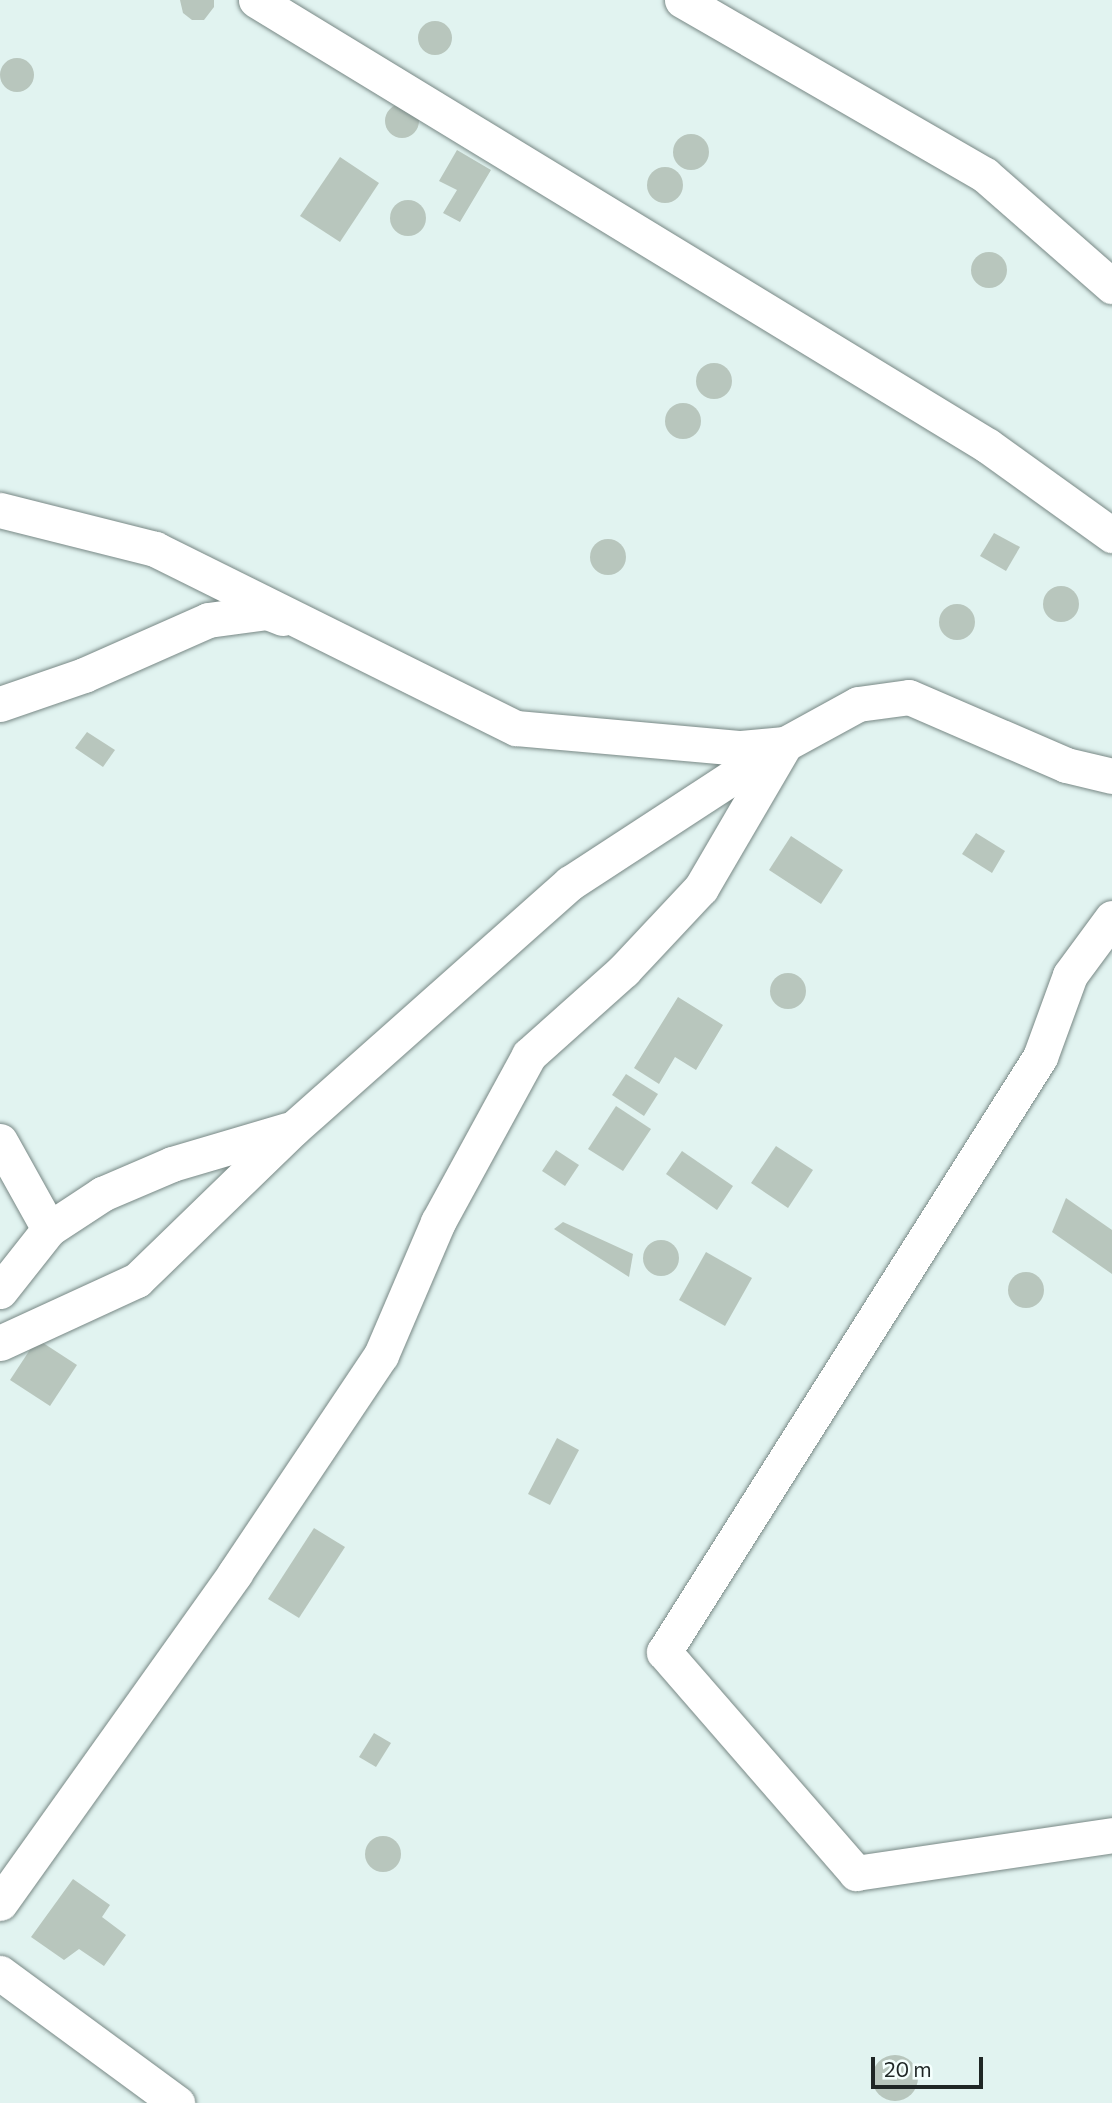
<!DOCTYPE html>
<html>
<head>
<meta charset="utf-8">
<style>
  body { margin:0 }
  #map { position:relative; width:1112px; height:2103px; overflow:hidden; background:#e1f3f0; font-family:Commissioner,sans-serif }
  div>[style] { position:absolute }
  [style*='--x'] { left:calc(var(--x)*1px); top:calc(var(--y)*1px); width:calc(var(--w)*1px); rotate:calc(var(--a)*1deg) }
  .building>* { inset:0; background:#b8c6bd }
  .round { border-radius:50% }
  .roads { filter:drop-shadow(0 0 2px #788885) drop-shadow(0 0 2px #788885) }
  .minor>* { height:35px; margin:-17.5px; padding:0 17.5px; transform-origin:17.5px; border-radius:17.5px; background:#fff }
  span { translate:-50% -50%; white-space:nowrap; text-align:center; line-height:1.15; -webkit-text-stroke:7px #f4fffd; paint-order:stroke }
  .scale { position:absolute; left:871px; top:2057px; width:112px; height:32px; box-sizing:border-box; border:4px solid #1f2625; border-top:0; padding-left:9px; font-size:21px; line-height:24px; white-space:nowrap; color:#1f2625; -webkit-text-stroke:5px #f4fffd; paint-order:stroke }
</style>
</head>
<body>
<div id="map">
  <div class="building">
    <i style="clip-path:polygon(180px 0,214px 0,214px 7px,204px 20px,192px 20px,183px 13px)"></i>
    <i class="round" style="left:418px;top:21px;width:34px;height:34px"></i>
    <i class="round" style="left:0;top:58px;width:34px;height:34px"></i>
    <i class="round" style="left:385px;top:104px;width:34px;height:34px"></i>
    <i class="round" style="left:673px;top:134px;width:36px;height:36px"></i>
    <i style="clip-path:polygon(457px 150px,491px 170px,460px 222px,443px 213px,457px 190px,439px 181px)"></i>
    <i style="clip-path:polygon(340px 157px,379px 183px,340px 242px,300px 216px)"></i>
    <i class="round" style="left:647px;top:167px;width:36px;height:36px"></i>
    <i class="round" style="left:390px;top:200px;width:36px;height:36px"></i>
    <i class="round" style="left:971px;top:252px;width:36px;height:36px"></i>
    <i class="round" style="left:696px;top:363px;width:36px;height:36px"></i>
    <i class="round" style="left:665px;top:403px;width:36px;height:36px"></i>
    <i style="clip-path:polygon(994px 533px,1020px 547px,1006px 571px,980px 556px)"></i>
    <i class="round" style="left:590px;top:539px;width:36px;height:36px"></i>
    <i class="round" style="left:1043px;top:586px;width:36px;height:36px"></i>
    <i class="round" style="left:939px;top:604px;width:36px;height:36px"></i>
    <i style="clip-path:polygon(87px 732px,115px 750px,103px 767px,75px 748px)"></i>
    <i style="clip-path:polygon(976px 833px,1005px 851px,992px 873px,962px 854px)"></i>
    <i style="clip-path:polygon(791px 836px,843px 870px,821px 904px,769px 870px)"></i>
    <i class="round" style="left:770px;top:973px;width:36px;height:36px"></i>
    <i style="clip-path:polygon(678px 997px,723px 1025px,696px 1070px,675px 1057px,659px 1084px,634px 1068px)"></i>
    <i style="clip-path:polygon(626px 1074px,658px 1094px,644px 1116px,612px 1095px)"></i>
    <i style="clip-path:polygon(616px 1106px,651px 1129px,623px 1171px,588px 1149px)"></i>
    <i style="clip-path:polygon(776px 1146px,813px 1170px,788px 1208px,751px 1183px)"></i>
    <i style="clip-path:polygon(556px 1150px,579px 1165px,565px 1186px,542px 1171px)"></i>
    <i style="clip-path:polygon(682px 1151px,733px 1186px,717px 1210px,666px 1174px)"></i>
    <i style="clip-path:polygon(1066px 1198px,1112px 1230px,1112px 1274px,1052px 1232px)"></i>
    <i style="clip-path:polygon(563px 1222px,633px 1254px,629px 1277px,554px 1229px)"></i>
    <i class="round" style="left:643px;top:1240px;width:36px;height:36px"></i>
    <i style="clip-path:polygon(706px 1252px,752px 1278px,725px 1326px,679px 1300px)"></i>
    <i class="round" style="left:1008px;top:1272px;width:36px;height:36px"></i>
    <i style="clip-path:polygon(37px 1339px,77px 1365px,50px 1406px,10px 1380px)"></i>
    <i style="clip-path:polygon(557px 1438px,579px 1450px,550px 1505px,528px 1494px)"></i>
    <i style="clip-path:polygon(314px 1528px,345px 1547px,299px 1618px,268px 1599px)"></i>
    <i style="clip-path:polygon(374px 1733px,391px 1743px,376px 1767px,359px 1757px)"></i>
    <i class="round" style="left:365px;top:1836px;width:36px;height:36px"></i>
    <i style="clip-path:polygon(73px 1879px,110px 1905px,102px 1917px,126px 1935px,104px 1966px,79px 1949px,64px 1960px,31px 1937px)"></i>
    <i class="round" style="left:872px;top:2055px;width:46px;height:46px"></i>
  </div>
  <div class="roads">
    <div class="minor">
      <i style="--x:256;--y:0;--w:857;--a:31.35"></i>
      <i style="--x:988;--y:446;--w:153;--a:35.7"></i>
      <i style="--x:682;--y:0;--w:350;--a:30"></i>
      <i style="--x:985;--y:175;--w:169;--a:41.2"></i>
      <i style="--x:0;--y:510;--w:160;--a:14.1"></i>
      <i style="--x:155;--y:549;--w:403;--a:26.4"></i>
      <i style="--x:516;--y:728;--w:226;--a:5.1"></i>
      <i style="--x:741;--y:748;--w:44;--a:-5.2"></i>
      <i style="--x:785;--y:744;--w:83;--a:-28.7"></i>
      <i style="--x:858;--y:704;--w:51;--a:-7.8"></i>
      <i style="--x:909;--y:697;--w:171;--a:23.4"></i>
      <i style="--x:1066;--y:765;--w:47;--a:13.4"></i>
      <i style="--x:0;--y:704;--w:89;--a:-19"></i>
      <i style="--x:84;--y:675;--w:136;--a:-23.9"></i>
      <i style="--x:208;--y:620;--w:60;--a:-7.7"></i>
      <i style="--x:267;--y:612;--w:17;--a:21"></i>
      <i style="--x:1112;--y:918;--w:71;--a:126.4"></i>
      <i style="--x:1070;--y:975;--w:87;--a:110.1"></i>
      <i style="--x:1040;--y:1057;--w:704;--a:122.29"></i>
      <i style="--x:664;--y:1652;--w:293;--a:49"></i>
      <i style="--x:856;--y:1873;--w:259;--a:-8.4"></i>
      <i style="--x:0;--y:1141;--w:101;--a:60.9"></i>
      <i style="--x:0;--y:1291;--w:79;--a:-51.7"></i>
      <i style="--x:49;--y:1229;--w:64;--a:-33.4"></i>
      <i style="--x:102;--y:1194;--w:76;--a:-23.2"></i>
      <i style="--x:172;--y:1164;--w:120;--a:-16.5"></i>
      <i style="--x:0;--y:1343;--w:151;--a:-24.7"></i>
      <i style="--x:137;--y:1280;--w:219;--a:-44.1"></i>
      <i style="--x:294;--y:1128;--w:369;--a:-41.6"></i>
      <i style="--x:570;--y:883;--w:249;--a:-33.1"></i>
      <i style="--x:0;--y:1903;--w:405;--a:-54.5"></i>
      <i style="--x:235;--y:1573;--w:262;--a:-56.2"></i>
      <i style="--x:381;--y:1355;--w:145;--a:-66.8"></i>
      <i style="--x:438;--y:1222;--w:190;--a:-61.4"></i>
      <i style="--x:529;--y:1055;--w:127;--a:-41.8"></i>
      <i style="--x:624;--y:970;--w:112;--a:-46.8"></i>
      <i style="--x:701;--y:888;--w:167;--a:-59.7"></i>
      <i style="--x:0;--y:1973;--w:220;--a:36.3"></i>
    </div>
  </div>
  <div class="scale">20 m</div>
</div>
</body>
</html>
